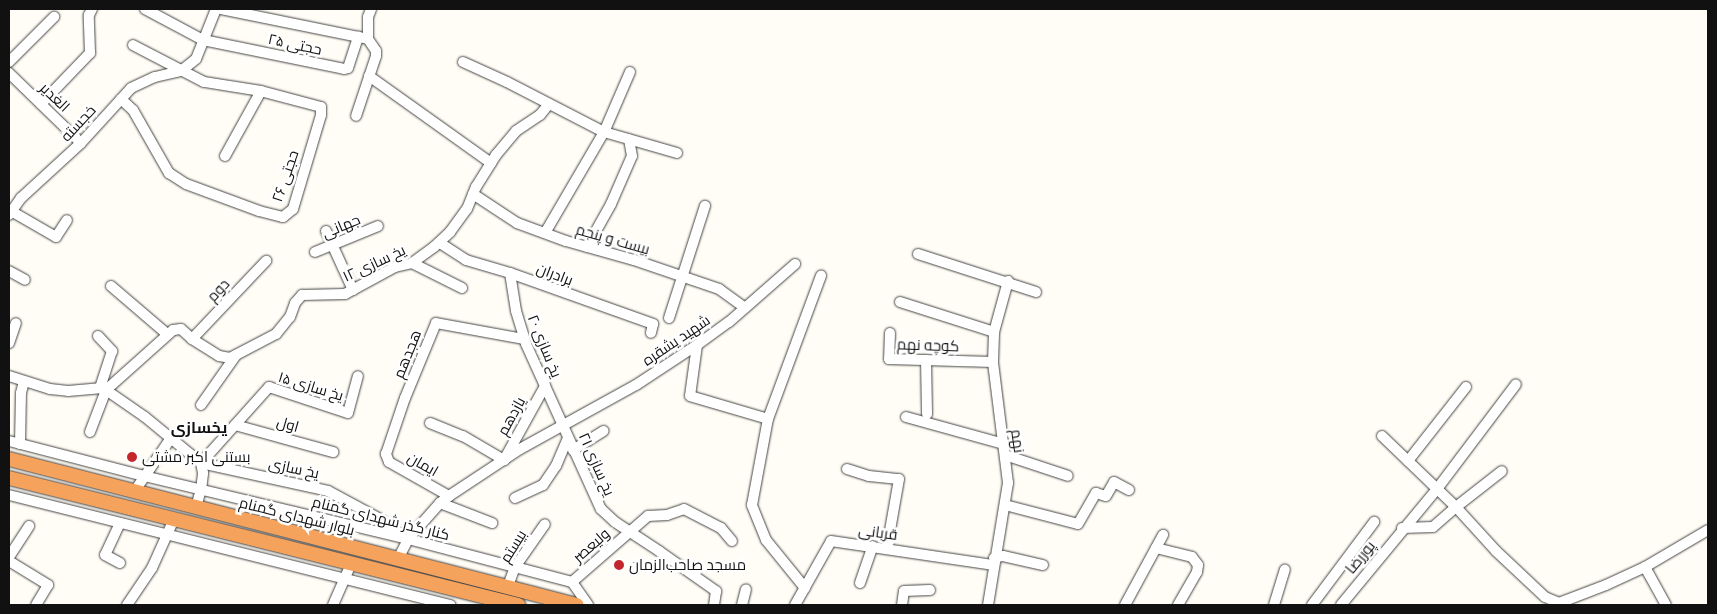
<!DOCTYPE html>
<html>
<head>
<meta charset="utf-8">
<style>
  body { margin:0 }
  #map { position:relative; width:1717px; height:614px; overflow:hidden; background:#fffdf5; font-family:"Source Serif 4",Cairo,serif }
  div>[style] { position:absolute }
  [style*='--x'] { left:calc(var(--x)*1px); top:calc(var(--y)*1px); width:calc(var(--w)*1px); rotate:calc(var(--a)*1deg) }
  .roads { filter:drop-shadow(0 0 1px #444) drop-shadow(0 0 1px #444) }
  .minor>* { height:10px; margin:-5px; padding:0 5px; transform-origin:5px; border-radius:5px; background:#fff }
  .highway>* { height:14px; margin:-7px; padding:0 7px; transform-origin:7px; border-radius:7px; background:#f5a25d }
  .dots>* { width:14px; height:14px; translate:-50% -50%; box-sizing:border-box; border:2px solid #fff; border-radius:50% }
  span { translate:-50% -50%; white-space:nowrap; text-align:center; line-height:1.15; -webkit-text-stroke:5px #fff; paint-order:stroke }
  .street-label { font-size:15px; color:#111 }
  .poi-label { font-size:15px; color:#111 }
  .left { translate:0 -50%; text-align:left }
  .neighbourhood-label { font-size:16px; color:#111; font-weight:700 }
  .frame { position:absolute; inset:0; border:10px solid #111; pointer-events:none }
</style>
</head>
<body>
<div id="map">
  <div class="roads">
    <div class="minor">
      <i style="--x:145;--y:9;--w:66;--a:28.1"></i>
      <i style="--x:203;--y:40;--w:144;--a:11.6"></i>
      <i style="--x:344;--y:69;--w:4;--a:-14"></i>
      <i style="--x:348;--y:68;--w:33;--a:-72"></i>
      <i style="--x:221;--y:9;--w:150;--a:11.5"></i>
      <i style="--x:368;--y:39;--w:14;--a:56"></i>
      <i style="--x:376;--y:51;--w:5;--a:90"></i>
      <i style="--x:376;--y:56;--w:63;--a:108.4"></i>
      <i style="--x:368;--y:39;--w:22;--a:-90"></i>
      <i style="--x:368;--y:17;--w:9;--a:-69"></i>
      <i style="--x:9;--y:62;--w:64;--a:-45"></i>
      <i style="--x:463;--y:62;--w:48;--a:24.4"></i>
      <i style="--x:507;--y:82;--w:109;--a:27.3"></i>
      <i style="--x:604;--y:132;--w:117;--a:120.3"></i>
      <i style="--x:630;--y:72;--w:65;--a:113.4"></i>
      <i style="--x:604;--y:132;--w:76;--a:16"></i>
      <i style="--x:9;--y:73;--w:100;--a:44.2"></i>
      <i style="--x:369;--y:76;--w:150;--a:35.5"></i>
      <i style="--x:121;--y:99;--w:16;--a:43"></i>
      <i style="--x:133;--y:110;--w:73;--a:60.3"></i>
      <i style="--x:169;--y:173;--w:20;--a:33"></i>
      <i style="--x:186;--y:184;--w:78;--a:20.3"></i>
      <i style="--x:259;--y:211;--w:25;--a:14"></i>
      <i style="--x:283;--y:217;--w:13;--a:-39"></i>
      <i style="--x:293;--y:209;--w:98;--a:-73.4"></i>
      <i style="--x:321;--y:115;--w:8;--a:-90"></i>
      <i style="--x:321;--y:107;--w:62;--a:-165.1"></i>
      <i style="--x:261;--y:91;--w:58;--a:-171"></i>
      <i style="--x:204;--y:82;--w:80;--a:-152.5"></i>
      <i style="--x:41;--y:104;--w:71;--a:-46.1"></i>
      <i style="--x:90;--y:53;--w:38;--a:-92"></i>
      <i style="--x:89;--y:15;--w:7;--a:-63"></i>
      <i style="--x:225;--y:156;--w:74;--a:-61"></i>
      <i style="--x:473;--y:194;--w:53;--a:33.4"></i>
      <i style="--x:517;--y:223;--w:52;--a:20.2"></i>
      <i style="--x:566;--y:241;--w:71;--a:15.6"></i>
      <i style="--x:634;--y:260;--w:90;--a:18.8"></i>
      <i style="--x:719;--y:289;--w:32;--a:36"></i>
      <i style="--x:11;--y:211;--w:52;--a:30"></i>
      <i style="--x:56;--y:237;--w:20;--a:-57"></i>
      <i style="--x:9;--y:215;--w:21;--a:-55"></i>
      <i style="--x:21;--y:198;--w:81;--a:-42.5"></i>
      <i style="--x:81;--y:143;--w:74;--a:-47.7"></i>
      <i style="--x:131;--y:88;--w:26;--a:-25"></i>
      <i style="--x:155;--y:77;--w:27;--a:-13"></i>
      <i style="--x:181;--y:71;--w:19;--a:-39"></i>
      <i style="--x:196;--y:59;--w:54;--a:-68.2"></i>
      <i style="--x:326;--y:231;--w:65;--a:65.4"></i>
      <i style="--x:440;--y:243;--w:31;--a:33"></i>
      <i style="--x:466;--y:260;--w:46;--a:16.5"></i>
      <i style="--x:510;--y:273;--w:152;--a:19.6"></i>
      <i style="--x:653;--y:324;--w:9;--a:103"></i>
      <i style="--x:587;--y:247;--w:49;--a:-60.8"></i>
      <i style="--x:611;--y:204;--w:52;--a:-66.4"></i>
      <i style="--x:632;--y:156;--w:17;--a:-100"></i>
      <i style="--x:315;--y:252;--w:68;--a:-22.4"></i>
      <i style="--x:918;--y:254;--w:124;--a:17.9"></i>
      <i style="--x:412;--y:263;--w:56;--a:26.6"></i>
      <i style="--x:9;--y:271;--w:18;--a:29"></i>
      <i style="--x:510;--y:273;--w:38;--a:81"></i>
      <i style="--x:516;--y:311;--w:34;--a:73"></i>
      <i style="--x:526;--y:344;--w:181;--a:65.6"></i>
      <i style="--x:601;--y:509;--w:19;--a:43"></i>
      <i style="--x:615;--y:522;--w:53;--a:33.4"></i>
      <i style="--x:659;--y:551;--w:70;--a:35.1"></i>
      <i style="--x:716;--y:591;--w:14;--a:98"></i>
      <i style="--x:111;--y:286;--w:74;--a:40.6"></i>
      <i style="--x:900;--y:302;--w:99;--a:17.7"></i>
      <i style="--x:669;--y:318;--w:118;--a:-72.2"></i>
      <i style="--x:890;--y:333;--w:26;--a:92"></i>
      <i style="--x:889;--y:359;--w:104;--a:1.7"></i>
      <i style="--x:98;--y:336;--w:21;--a:47"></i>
      <i style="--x:112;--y:351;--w:39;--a:108"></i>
      <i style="--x:192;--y:339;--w:108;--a:-46.5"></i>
      <i style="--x:9;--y:343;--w:21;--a:-71"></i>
      <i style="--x:697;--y:345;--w:51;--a:97.8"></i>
      <i style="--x:690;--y:396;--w:81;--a:16.4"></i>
      <i style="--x:926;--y:360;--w:54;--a:88.9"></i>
      <i style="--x:9;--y:376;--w:43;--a:17.6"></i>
      <i style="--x:50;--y:389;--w:18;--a:6"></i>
      <i style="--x:68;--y:391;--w:32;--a:-5"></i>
      <i style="--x:100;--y:388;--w:6;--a:18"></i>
      <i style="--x:106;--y:390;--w:47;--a:34.7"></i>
      <i style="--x:145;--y:417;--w:72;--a:39.4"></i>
      <i style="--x:201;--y:463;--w:130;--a:12.4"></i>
      <i style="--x:328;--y:491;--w:59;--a:28.3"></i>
      <i style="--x:380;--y:519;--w:28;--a:35"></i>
      <i style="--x:201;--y:405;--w:61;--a:-55"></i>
      <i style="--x:906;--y:417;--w:102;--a:15.4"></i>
      <i style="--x:430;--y:423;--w:35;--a:22"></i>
      <i style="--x:463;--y:436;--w:48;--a:30.3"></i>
      <i style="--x:504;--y:460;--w:85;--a:-61"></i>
      <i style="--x:235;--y:425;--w:102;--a:15.4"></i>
      <i style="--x:90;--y:432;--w:45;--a:-69.1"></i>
      <i style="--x:106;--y:390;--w:90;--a:-41.8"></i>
      <i style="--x:173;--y:330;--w:8;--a:-7"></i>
      <i style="--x:181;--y:329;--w:15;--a:42"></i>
      <i style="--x:192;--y:339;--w:32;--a:32"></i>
      <i style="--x:219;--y:356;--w:11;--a:10"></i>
      <i style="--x:230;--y:358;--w:52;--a:-27.6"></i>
      <i style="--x:276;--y:334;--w:22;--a:-51"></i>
      <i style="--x:290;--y:317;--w:15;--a:-70"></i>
      <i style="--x:295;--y:303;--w:11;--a:-49"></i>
      <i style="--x:302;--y:295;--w:43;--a:-1.3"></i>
      <i style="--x:345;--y:294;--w:57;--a:-28.4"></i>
      <i style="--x:395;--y:267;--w:17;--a:-13"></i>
      <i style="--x:412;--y:263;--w:27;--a:-36"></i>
      <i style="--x:434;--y:247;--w:22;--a:-43"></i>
      <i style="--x:450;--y:232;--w:29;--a:-54"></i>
      <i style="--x:467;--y:209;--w:24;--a:-68"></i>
      <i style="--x:476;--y:187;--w:38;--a:-58"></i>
      <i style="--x:496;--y:155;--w:31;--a:-50"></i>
      <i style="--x:516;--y:131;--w:29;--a:-34"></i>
      <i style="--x:540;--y:115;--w:14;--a:-51"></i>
      <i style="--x:1382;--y:436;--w:103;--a:43.8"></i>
      <i style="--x:1456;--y:507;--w:59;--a:47.7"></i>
      <i style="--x:1496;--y:551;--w:67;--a:43.2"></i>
      <i style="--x:1545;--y:597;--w:15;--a:23"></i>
      <i style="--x:1559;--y:603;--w:50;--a:-21"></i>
      <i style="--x:1606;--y:585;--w:43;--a:-24.8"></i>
      <i style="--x:1645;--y:567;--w:73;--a:-30.4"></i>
      <i style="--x:9;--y:441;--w:139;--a:14.5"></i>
      <i style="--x:144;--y:476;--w:271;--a:13.4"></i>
      <i style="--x:408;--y:539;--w:170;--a:14.7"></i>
      <i style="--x:572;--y:582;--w:28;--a:55"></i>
      <i style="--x:20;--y:444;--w:51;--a:-88.9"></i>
      <i style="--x:21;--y:393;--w:12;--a:-76"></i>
      <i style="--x:573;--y:450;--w:36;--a:-32"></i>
      <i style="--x:1005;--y:455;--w:66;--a:18.4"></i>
      <i style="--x:1408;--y:461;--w:94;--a:-51.9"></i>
      <i style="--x:847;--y:469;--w:23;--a:18"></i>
      <i style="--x:869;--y:476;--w:30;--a:6"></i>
      <i style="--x:899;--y:479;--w:70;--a:99.9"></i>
      <i style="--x:134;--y:492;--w:65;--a:-55.6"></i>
      <i style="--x:9;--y:495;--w:455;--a:14"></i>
      <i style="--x:449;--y:496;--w:69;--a:-150.5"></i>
      <i style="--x:389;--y:462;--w:9;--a:-111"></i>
      <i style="--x:386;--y:454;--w:59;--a:-71.3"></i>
      <i style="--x:405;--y:398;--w:81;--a:-67.5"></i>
      <i style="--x:436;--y:323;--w:89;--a:10.3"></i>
      <i style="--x:515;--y:498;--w:31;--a:-25"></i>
      <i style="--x:543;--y:485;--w:23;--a:-56"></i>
      <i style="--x:556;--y:466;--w:30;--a:-67"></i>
      <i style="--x:440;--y:503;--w:56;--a:21"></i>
      <i style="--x:1005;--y:505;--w:75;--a:14.6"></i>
      <i style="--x:1078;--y:524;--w:36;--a:-60"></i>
      <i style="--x:1096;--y:493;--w:10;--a:17"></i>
      <i style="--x:1106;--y:496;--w:16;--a:-60"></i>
      <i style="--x:1114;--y:482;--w:17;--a:28"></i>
      <i style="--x:196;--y:507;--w:18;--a:-74"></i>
      <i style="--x:201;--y:490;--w:17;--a:-83"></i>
      <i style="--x:203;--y:473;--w:10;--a:-101"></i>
      <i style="--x:201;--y:463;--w:102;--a:-48.2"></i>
      <i style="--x:269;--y:387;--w:83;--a:18.2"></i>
      <i style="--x:348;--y:413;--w:38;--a:-75"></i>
      <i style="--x:120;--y:523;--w:35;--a:115"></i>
      <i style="--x:105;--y:555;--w:17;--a:28"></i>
      <i style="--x:1402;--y:528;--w:31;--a:-2"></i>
      <i style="--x:1433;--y:527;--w:30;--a:-41"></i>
      <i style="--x:1456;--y:507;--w:58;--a:-38"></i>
      <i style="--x:1156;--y:548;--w:37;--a:14"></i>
      <i style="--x:1192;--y:557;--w:10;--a:53"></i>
      <i style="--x:1198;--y:565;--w:7;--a:98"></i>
      <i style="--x:1197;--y:572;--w:38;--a:120"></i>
      <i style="--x:9;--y:557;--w:37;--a:-57"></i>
      <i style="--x:994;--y:558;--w:9;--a:-13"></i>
      <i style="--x:1003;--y:556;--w:41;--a:12.7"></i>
      <i style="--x:398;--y:559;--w:22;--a:-63"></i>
      <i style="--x:408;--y:539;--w:48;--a:-48.4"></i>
      <i style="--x:440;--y:503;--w:11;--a:-38"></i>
      <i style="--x:449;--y:496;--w:85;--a:-33.5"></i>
      <i style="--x:520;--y:449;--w:132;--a:-28.9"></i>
      <i style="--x:636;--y:385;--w:73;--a:-33.3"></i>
      <i style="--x:697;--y:345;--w:39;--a:-36"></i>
      <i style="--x:729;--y:322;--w:88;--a:-41.3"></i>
      <i style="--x:9;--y:561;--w:46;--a:31.6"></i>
      <i style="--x:48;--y:585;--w:23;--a:121"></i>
      <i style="--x:1645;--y:567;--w:43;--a:61.1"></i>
      <i style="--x:572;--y:582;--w:101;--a:-41"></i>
      <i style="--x:648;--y:516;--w:19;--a:-3"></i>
      <i style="--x:667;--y:515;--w:18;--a:-19"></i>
      <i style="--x:684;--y:509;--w:42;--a:27.2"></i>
      <i style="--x:721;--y:528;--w:17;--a:50"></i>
      <i style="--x:860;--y:583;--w:39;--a:-71"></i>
      <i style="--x:508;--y:586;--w:20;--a:-70"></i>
      <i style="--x:515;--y:567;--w:52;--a:-55.1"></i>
      <i style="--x:805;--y:588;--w:62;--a:-129.1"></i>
      <i style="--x:766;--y:540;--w:38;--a:-112"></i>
      <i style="--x:752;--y:505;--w:87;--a:-79.5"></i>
      <i style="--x:768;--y:419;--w:153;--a:-69.7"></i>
      <i style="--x:127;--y:605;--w:45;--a:-56"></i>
      <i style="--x:152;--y:568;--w:54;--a:-65.8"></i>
      <i style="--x:333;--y:605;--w:45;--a:-66.3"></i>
      <i style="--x:742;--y:605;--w:16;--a:-76"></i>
      <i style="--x:795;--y:605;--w:73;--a:-60.6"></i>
      <i style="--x:831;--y:541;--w:165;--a:8.4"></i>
      <i style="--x:902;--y:605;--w:14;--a:-82"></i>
      <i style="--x:904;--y:591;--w:26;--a:-2"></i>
      <i style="--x:988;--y:605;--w:124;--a:-80.7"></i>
      <i style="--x:1008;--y:483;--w:122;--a:-97.1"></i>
      <i style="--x:993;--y:362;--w:30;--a:-88"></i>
      <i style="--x:994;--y:332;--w:53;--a:-74.6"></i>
      <i style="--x:1125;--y:605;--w:80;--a:-61.5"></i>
      <i style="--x:1274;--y:605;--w:37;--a:-73"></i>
      <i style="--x:1312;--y:605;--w:104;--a:-53.2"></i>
      <i style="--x:1341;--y:605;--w:151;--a:-50.4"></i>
      <i style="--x:1437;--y:489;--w:131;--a:-53"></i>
    </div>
    <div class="highway">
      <i style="--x:9;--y:459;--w:586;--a:14.42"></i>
      <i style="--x:9;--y:478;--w:525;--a:14.01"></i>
    </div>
  </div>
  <div class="dots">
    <i style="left:132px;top:457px;background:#c4262e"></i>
    <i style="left:619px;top:565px;background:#c4262e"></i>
  </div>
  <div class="street-label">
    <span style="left:295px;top:44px;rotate:12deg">حجتی ۲۵</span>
    <span style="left:55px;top:97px;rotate:44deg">الغدیر</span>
    <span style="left:78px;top:123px;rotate:-47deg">خجسته</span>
    <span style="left:285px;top:176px;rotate:-71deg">حجتی ۲۶</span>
    <span style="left:341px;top:226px;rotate:-23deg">جهانی</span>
    <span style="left:613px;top:239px;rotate:16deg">بیست و پنجم</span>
    <span style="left:374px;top:263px;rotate:-25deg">یخ سازی ۱۲</span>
    <span style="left:555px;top:274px;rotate:21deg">برادران</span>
    <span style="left:218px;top:290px;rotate:-47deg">دوم</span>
    <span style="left:676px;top:340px;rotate:-34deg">شهید یشقره</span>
    <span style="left:928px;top:345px;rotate:2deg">کوچه نهم</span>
    <span style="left:545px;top:346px;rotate:68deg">یخ سازی ۲۰</span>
    <span style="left:407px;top:354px;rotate:-68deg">هجدهم</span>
    <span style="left:311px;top:386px;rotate:17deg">یخ سازی ۱۵</span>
    <span style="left:511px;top:416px;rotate:-61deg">یازدهم</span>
    <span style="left:288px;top:424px;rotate:16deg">اول</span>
    <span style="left:1018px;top:441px;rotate:82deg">نهم</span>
    <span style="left:423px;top:464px;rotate:30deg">ایمان</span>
    <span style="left:597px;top:464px;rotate:66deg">یخ سازی ۲۱</span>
    <span style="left:294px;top:468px;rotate:12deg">یخ سازی</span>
    <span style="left:297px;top:516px;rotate:14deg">بلوار شهدای گمنام</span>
    <span style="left:381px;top:518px;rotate:14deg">کنار گذر شهدای گمنام</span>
    <span style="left:878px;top:532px;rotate:8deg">قربانی</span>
    <span style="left:591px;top:545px;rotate:-41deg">ولیعصر</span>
    <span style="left:513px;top:546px;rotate:-58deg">بیستم</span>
    <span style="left:1360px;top:557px;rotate:-51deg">پوررضا</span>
  </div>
  <div class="poi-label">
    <span class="left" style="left:142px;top:457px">بستنی اکبر مشتی</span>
    <span class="left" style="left:629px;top:565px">مسجد صاحب‌الزمان</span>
  </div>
  <div class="neighbourhood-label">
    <span style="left:199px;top:427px">یخسازی</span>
  </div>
  <div class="frame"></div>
</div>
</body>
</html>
